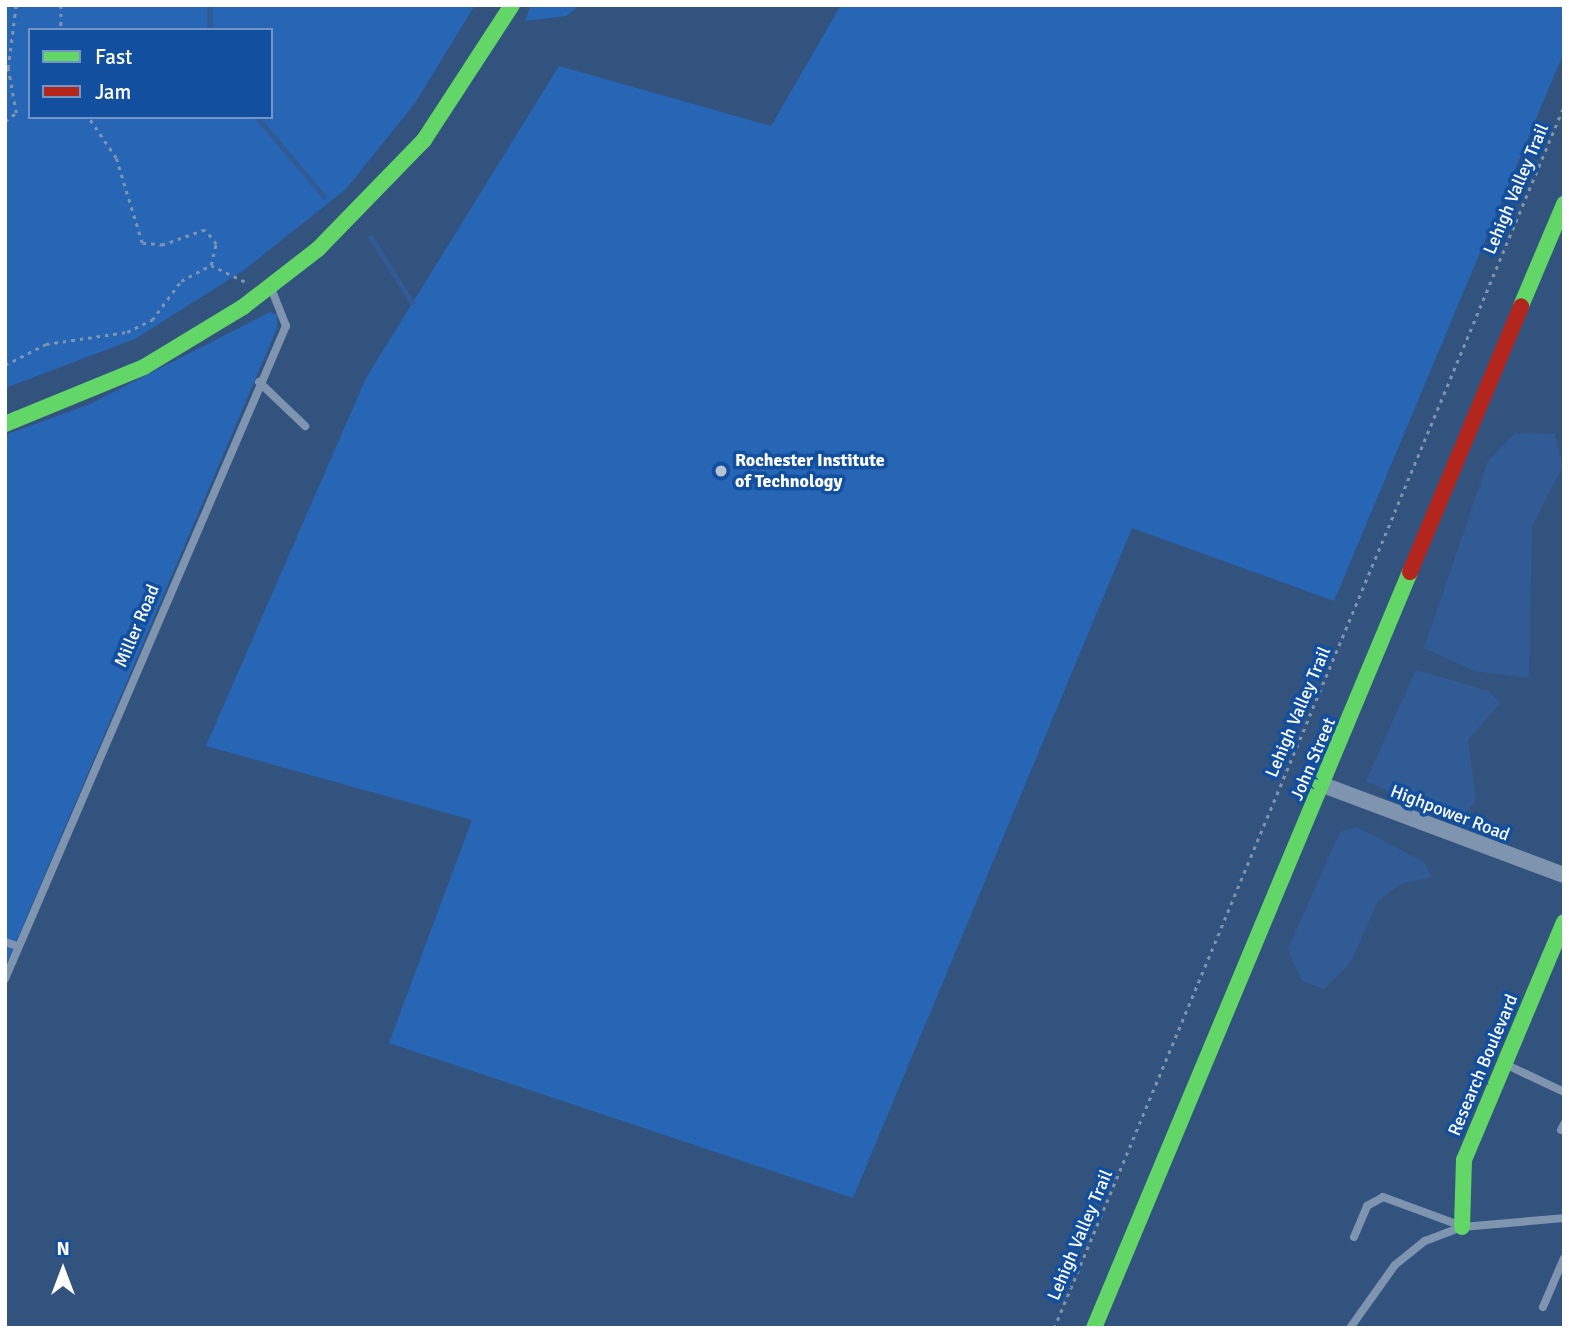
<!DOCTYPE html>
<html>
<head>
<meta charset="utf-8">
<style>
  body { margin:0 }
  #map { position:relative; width:1569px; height:1333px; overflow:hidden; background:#33537f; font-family:Signika,sans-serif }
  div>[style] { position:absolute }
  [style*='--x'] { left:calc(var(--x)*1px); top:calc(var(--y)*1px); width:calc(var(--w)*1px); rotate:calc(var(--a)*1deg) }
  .green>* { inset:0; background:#2765b5 }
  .water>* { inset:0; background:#315b95 }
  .stream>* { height:4.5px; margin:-2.25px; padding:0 2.25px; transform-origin:2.25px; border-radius:2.25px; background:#315b95 }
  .path>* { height:2.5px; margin-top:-1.25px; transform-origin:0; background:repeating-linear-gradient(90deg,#7e94af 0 3.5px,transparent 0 8.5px) }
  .lane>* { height:8px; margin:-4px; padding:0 4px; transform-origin:4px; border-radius:4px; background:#7e94af }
  .street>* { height:16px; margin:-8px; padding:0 8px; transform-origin:8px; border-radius:8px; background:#7e94af }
  .fast>* { height:16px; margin:-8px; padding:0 8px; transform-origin:8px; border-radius:8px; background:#63d668 }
  .jam>* { height:16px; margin:-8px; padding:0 8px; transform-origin:8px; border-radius:8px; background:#b3261e }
  .dots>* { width:19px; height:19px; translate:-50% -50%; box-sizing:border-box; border:4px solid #134f9f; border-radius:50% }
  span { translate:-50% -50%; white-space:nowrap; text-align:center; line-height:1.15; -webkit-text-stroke:7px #134f9f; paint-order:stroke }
  .street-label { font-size:18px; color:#fff }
  .poi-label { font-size:18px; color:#fff; font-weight:700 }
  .left { translate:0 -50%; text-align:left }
  .frame { position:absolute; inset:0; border:7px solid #fff; pointer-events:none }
  .legend { position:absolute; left:28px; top:28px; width:245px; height:91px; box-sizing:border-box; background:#134f9f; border:2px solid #7195c5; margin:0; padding:9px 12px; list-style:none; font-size:21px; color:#fff }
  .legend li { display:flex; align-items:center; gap:14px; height:35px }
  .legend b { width:35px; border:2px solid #7195c5 }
  .north { position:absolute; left:28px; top:1235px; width:70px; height:70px; -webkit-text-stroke:5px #134f9f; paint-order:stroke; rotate:0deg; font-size:19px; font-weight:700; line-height:28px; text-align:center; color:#fff }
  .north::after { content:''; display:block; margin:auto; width:24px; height:32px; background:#fff; clip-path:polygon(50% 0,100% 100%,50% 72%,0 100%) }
</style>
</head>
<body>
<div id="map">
  <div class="green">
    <i style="clip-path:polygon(evenodd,5px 5px,475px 5px,415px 103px,346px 189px,244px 270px,135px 339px,5px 388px,5px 5px,30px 30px,271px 30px,271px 117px,30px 117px,30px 30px)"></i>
    <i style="clip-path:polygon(531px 5px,580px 5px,566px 16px,525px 21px)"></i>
    <i style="clip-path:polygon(841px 5px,1564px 5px,1564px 52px,1334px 601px,1132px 528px,853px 1198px,389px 1043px,472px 820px,206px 746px,366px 378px,559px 66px,771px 126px)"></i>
    <i style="clip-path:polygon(270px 312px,277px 315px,277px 328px,5px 968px,5px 435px,90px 404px)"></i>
  </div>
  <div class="water">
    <i style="clip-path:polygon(1515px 433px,1555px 434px,1563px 466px,1532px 526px,1529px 678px,1474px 671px,1424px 648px,1488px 461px)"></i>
    <i style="clip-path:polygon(1416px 670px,1489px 691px,1500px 703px,1468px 740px,1476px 800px,1467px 812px,1448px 817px,1366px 781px)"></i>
    <i style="clip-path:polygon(1357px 827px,1424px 862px,1432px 877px,1400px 884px,1378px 901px,1350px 963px,1324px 989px,1301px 980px,1288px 949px,1340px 832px)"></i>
  </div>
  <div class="stream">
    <i style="--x:210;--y:5;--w:25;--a:90"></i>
    <i style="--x:257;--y:117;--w:104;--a:49.7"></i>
    <i style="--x:371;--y:237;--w:77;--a:57.8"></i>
  </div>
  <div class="path">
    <i style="--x:61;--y:5;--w:25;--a:90"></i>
    <i style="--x:5;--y:121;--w:14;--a:-36"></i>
    <i style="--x:16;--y:113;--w:46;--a:-100.1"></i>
    <i style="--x:8;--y:68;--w:64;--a:-82.8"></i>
    <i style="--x:211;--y:265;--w:39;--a:26"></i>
    <i style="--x:5;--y:365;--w:46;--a:-27.1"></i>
    <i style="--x:46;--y:344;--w:82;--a:-8.4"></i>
    <i style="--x:127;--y:332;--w:28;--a:-26"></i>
    <i style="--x:152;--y:320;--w:49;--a:-53.4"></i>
    <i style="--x:181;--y:281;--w:34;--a:-28"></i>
    <i style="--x:211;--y:265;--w:22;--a:-77"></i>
    <i style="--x:216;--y:244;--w:18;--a:-128"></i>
    <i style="--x:205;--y:230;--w:45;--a:160.3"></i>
    <i style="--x:163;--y:245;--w:21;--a:-175"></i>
    <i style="--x:142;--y:243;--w:89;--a:-107"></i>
    <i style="--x:116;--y:158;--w:50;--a:-124.3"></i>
    <i style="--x:1054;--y:1328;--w:1324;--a:-67.35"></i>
  </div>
  <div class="lane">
    <i style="--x:259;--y:382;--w:64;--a:43.7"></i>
    <i style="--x:5;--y:942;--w:13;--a:18"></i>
    <i style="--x:5;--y:979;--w:711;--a:-66.72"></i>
    <i style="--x:286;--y:326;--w:41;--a:-111.5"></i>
    <i style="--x:1507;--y:1065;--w:63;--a:25.3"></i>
    <i style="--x:1561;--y:1130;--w:7;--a:-63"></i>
    <i style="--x:1354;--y:1237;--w:34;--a:-67"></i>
    <i style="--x:1367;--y:1206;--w:18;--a:-29"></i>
    <i style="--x:1383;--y:1197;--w:81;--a:20.2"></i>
    <i style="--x:1543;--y:1307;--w:53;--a:-66.8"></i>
    <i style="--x:1350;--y:1328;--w:77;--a:-54.5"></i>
    <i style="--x:1395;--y:1265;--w:38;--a:-39"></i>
    <i style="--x:1425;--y:1241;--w:40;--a:-21"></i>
    <i style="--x:1462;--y:1227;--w:102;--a:-5"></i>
  </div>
  <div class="street">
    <i style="--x:1323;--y:785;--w:257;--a:20.5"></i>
  </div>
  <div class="fast">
    <i style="--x:1521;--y:306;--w:111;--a:-67.1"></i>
    <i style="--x:5;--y:424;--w:150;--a:-22.3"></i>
    <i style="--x:144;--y:367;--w:116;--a:-31.2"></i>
    <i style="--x:243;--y:307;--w:95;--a:-37.7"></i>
    <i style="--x:318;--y:249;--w:152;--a:-45.8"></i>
    <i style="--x:424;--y:140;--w:161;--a:-56.9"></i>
    <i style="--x:1462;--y:1227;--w:67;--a:-88.3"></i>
    <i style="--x:1464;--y:1160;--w:258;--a:-67.2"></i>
    <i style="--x:1094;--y:1328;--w:819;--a:-67.32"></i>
  </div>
  <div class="jam">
    <i style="--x:1410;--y:572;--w:288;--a:-67.3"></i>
  </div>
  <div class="dots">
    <i style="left:721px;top:471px;background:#b8c3d2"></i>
  </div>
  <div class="street-label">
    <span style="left:1516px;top:189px;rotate:-67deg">Lehigh Valley Trail</span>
    <span style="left:137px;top:626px;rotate:-67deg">Miller Road</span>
    <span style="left:1298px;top:712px;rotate:-67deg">Lehigh Valley Trail</span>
    <span style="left:1313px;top:759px;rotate:-67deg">John Street</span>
    <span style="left:1450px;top:813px;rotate:21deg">Highpower Road</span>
    <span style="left:1483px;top:1065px;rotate:-67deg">Research Boulevard</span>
    <span style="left:1080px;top:1235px;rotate:-67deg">Lehigh Valley Trail</span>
  </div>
  <div class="poi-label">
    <span class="left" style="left:735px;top:471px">Rochester Institute<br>of Technology</span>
  </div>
  <div class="frame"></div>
  <ul class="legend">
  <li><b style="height:9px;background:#63d668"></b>Fast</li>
  <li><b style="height:9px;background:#b3261e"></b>Jam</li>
  </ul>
  <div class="north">N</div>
</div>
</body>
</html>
